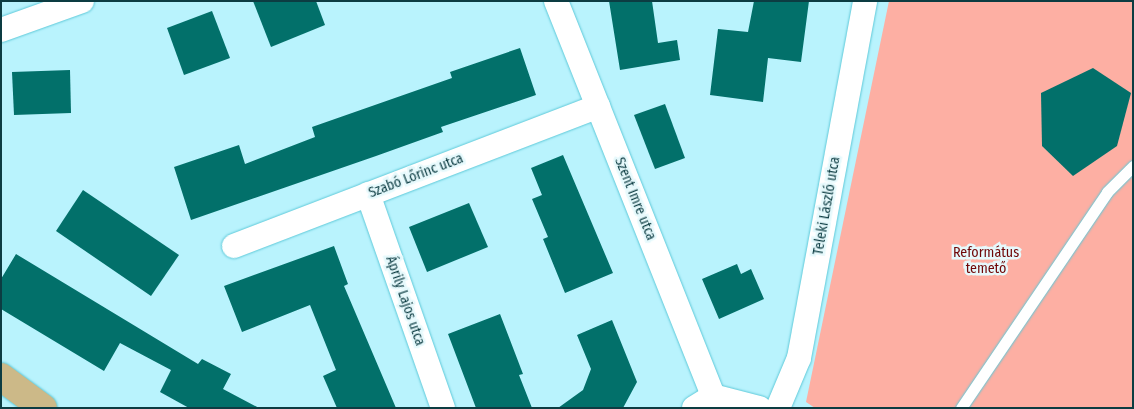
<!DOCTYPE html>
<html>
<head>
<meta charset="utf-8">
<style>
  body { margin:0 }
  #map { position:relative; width:1134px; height:409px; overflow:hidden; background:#b9f3fd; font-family:"Fira Sans Condensed",sans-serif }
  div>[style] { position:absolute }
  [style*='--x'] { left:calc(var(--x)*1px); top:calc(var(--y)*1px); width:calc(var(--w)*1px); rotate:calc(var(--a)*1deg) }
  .green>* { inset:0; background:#fdafa3 }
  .building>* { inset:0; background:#02706a }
  .roads { filter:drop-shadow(0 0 1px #5ec9d9) drop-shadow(0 0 1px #5ec9d9) }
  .lane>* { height:11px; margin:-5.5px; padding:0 5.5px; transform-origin:5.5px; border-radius:5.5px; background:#fff }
  .street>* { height:24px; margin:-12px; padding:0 12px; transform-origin:12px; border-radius:12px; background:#fff }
  .primary>* { height:28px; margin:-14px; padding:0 14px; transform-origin:14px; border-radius:14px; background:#ccb988 }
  span { translate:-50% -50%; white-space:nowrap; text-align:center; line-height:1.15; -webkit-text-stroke:5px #e6f9fc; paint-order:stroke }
  .street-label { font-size:14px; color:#0c3c42 }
  .park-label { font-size:14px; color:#700707 }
  .frame { position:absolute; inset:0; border:2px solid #0c3c42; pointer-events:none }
</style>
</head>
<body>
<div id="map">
  <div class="green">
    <i style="clip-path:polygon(889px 1px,1133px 1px,1133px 408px,815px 408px,806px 402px)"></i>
  </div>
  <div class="building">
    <i style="clip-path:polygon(253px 1px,316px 1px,325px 25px,271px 47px)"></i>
    <i style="clip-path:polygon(609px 1px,652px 1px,658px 43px,677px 40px,680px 60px,620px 70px)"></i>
    <i style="clip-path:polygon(754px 1px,809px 1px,801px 62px,768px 58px,763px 102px,710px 95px,718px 29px,748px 32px)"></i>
    <i style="clip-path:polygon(212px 11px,230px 58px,184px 75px,167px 28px)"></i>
    <i style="clip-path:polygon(520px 48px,536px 95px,441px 127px,443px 132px,376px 156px,191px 220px,174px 167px,239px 145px,245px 164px,315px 137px,312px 127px,452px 78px,450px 72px)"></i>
    <i style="clip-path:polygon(1093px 68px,1131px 93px,1117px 146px,1073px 176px,1042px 146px,1041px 93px)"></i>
    <i style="clip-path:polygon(70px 70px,71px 113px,14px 115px,12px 72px)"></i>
    <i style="clip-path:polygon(665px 104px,685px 158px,655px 169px,634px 115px)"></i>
    <i style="clip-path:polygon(563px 155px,613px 273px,565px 293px,543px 239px,548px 237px,532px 199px,542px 195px,531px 168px)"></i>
    <i style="clip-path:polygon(83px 190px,179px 255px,151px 296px,56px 231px)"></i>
    <i style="clip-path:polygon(469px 203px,488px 247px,427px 272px,409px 227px)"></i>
    <i style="clip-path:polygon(334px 246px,348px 284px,344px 286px,396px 408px,337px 408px,323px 376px,336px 370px,310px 305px,242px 332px,224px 286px)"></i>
    <i style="clip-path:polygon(16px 254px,198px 364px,202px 359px,231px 374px,223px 389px,259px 408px,189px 408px,160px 392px,171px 370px,120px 343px,104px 371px,1px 309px,1px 279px)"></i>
    <i style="clip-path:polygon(737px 264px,741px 274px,751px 269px,764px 299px,719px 319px,702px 279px)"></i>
    <i style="clip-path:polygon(500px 314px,523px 374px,519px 375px,532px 408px,476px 408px,448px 334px)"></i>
    <i style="clip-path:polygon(612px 320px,637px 382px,623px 408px,558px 408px,583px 390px,591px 369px,577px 335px)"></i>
  </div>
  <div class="roads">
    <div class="lane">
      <i style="--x:961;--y:408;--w:261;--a:-55.9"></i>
      <i style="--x:1107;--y:192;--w:37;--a:-45"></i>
    </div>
    <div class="street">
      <i style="--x:556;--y:1;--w:425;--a:68.3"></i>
      <i style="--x:1;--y:30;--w:86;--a:-19.7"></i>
      <i style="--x:368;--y:194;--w:227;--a:70.7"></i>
      <i style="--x:234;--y:246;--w:390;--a:-21"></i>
      <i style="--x:694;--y:408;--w:22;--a:-32"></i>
      <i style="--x:713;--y:396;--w:48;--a:14.6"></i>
      <i style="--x:778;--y:408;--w:54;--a:-67.2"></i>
      <i style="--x:799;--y:358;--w:363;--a:-79.5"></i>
    </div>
    <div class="primary">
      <i style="--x:1;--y:377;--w:52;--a:36.4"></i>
    </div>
  </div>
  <div class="street-label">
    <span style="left:416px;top:176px;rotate:-21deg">Szabó Lőrinc utca</span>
    <span style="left:635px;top:199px;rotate:68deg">Szent Imre utca</span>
    <span style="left:827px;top:206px;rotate:-80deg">Teleki László utca</span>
    <span style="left:405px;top:301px;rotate:71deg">Áprily Lajos utca</span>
  </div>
  <div class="park-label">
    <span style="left:986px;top:261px">Református<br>temető</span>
  </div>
  <div class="frame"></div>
</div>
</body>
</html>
